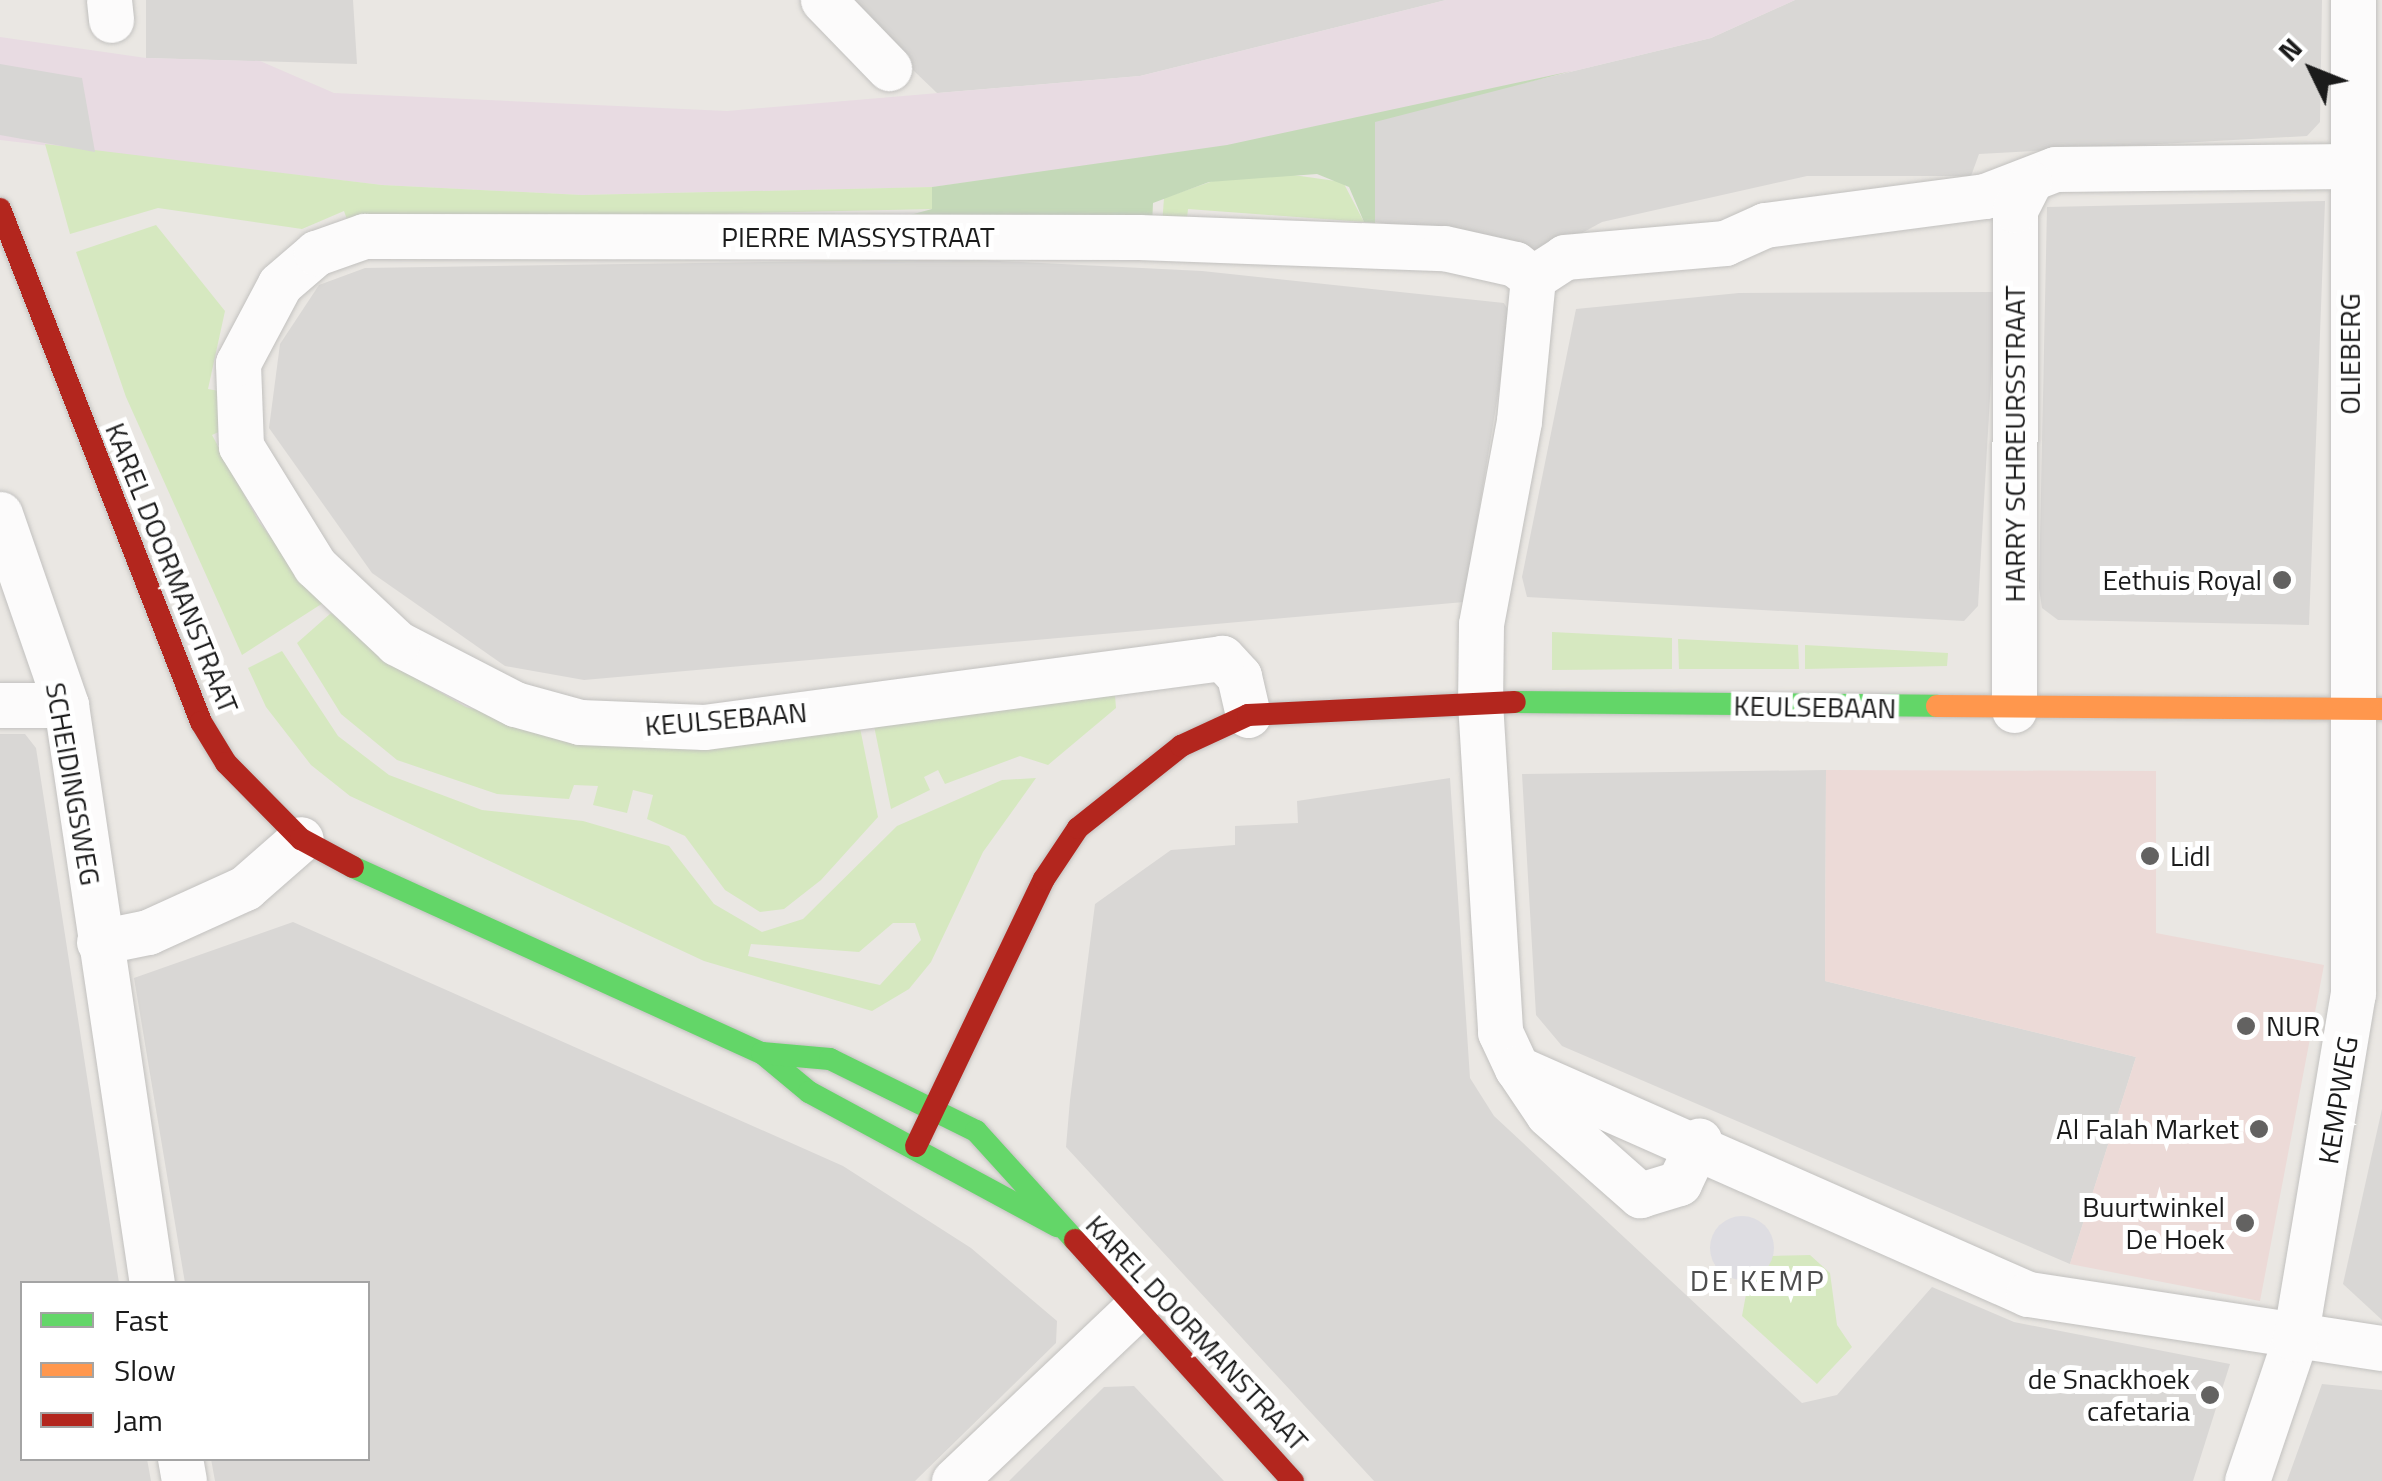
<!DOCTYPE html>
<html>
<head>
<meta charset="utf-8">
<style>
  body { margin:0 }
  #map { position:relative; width:2382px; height:1481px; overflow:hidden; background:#eae7e3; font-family:"Titillium Web",sans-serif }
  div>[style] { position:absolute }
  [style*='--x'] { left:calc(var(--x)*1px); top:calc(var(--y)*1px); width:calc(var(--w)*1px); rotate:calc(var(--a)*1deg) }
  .residential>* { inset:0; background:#d9d7d5 }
  .commercial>* { inset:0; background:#ecdad7 }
  .industrial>* { inset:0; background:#e8dbe2 }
  .grass>* { inset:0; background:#d6e8c0 }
  .forest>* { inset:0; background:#c4d9b8 }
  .plaza>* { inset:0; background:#dedde2 }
  .round { border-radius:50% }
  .pier>* { inset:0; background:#d7d6d4 }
  .roads { filter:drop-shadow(0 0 2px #c2c1bf) drop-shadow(0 0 2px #c2c1bf) }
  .street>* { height:45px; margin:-22.5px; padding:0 22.5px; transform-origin:22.5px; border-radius:22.5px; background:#fcfbfb }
  .fast>* { height:22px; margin:-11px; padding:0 11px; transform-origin:11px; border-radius:11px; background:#63d668 }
  .slow>* { height:22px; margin:-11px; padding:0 11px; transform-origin:11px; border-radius:11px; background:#ff974d }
  .jam>* { height:22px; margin:-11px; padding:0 11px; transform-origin:11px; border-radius:11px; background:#b3261e }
  .dots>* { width:28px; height:28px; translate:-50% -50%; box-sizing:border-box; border:5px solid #fff; border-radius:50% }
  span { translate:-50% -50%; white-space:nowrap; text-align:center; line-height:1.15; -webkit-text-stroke:10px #fff; paint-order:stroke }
  .street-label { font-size:28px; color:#1b1b1b }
  .poi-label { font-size:28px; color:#1b1b1b }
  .right { translate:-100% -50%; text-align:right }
  .left { translate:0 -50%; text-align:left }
  .neighbourhood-label { font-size:30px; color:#4e4e4e; letter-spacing:2.5px }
  .legend { position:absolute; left:20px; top:1281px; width:350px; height:180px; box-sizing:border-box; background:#fff; border:2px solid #a4a4a4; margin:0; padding:12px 18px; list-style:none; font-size:30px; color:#1b1b1b }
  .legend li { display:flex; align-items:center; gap:20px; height:50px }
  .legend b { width:50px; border:2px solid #a4a4a4 }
  .north { position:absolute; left:2262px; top:20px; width:100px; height:100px; -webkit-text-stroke:8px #fff; paint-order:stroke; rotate:313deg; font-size:28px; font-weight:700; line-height:40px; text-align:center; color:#1b1b1b }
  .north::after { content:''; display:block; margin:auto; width:35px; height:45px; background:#1b1b1b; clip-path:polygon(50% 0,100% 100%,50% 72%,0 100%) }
</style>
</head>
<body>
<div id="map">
  <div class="residential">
    <i style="clip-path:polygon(146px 0,353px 0,357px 64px,146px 58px)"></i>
    <i style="clip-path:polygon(840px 0,1446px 0,1140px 76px,937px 93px)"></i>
    <i style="clip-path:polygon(1795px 0,2322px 0,2320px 122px,2307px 136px,1979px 154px,1971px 176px,1807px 176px,1602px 222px,1547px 252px,1365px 220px,1374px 119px,1711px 38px)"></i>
    <i style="clip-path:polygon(2325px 201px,2309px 625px,2058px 620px,2042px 608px,2039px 588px,2047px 207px)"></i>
    <i style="clip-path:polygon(960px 259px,1202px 271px,1504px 303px,1511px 315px,1464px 602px,584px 680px,505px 666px,372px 573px,269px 428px,280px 344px,319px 285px,365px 268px)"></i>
    <i style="clip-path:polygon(1996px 292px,1978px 606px,1964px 621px,1527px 597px,1522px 577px,1576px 309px,1739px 293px)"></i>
    <i style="clip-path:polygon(0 734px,25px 734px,36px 748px,119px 1283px,22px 1284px,22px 1458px,147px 1459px,151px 1481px,0 1481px)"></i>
    <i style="clip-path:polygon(1826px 770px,1825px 981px,2136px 1057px,2070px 1264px,1562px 1046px,1536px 1015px,1522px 774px)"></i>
    <i style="clip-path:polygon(1450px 778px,1470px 1078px,1494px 1116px,1802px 1403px,1837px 1395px,1932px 1287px,2014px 1322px,2230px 1364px,2193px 1481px,1374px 1481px,1066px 1147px,1070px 1100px,1095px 904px,1171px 850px,1235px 845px,1235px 826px,1298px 823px,1297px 801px)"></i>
    <i style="clip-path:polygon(293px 922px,843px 1166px,971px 1248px,1057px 1321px,1056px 1343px,915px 1481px,215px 1481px,211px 1459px,368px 1458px,368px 1284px,185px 1283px,134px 978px)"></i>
    <i style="clip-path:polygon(2382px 1109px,2382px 1320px,2343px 1284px)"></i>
    <i style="clip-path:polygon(2322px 1384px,2382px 1390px,2382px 1481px,2287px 1481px)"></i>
    <i style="clip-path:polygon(1134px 1386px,1224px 1481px,1009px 1481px,1104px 1387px)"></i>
  </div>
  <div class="commercial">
    <i style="clip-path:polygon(1826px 770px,2156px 771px,2156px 933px,2324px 965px,2260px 1301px,2070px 1264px,2136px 1057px,1825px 981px)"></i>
  </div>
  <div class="industrial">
    <i style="clip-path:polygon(1446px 0,1795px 0,1711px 38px,1375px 119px,1368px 129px,932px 187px,582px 195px,382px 185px,0 140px,0 37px,146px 58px,260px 61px,334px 93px,727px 111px,1140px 76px)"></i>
  </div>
  <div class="grass">
    <i style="clip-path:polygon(45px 144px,382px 185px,582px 195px,932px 187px,933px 209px,348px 222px,344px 211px,302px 229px,158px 208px,70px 234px)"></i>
    <i style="clip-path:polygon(1293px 175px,1343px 182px,1364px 222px,1188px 209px,1186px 227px,1162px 225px,1164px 198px,1216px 180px)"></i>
    <i style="clip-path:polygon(156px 225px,225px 311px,208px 389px,219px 391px,223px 430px,212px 435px,259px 522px,323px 603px,242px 655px,126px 397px,76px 252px)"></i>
    <i style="clip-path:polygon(331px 613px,398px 668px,466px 707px,604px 745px,704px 747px,860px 728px,878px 817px,821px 880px,784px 909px,760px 912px,725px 890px,685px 836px,647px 819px,653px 795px,633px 790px,627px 813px,593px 805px,598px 786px,574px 785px,569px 799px,497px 794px,397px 760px,341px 714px,297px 643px)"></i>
    <i style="clip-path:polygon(1552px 632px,1672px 638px,1672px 669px,1552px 670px)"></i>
    <i style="clip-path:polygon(1678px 639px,1798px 645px,1799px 669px,1679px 669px)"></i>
    <i style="clip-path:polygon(1805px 645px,1948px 653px,1947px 666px,1805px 669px)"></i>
    <i style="clip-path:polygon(evenodd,282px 651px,338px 736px,389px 775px,482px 810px,583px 821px,669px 846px,714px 904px,762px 932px,803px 919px,897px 826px,1002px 780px,1036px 778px,983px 852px,931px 962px,909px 989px,872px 1011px,704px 961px,350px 796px,311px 765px,266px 707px,248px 668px,282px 651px,893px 923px,915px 923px,921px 940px,880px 985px,748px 956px,751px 944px,859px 952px,893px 923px)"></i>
    <i style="clip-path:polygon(1115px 695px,1116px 708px,1048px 765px,1020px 756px,945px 784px,938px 770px,924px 777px,930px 790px,891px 809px,874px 726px)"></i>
    <i style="clip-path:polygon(1810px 1255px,1830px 1273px,1837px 1325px,1852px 1347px,1817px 1384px,1742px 1316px,1749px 1278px,1772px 1256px)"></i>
  </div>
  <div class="forest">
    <i style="clip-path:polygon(1572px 71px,1375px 122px,1375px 223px,1364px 222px,1349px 187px,1317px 174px,1209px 182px,1153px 203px,1152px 225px,910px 215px,932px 209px,932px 187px,1227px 145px)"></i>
  </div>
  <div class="plaza">
    <i class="round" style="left:1710px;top:1216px;width:64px;height:64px"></i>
  </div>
  <div class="pier">
    <i style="clip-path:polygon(0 64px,82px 78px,95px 152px,0 135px)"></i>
  </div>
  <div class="roads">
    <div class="street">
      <i style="--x:109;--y:0;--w:20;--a:84"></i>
      <i style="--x:823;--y:0;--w:95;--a:45.9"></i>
      <i style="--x:2351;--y:166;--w:296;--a:179.4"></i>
      <i style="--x:2055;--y:169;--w:75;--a:158.9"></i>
      <i style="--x:1985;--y:196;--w:222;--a:172.5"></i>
      <i style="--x:1765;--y:225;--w:44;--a:155.8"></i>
      <i style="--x:1725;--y:243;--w:161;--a:175"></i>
      <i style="--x:1565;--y:257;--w:38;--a:147"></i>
      <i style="--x:1533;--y:278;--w:144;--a:95.6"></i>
      <i style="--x:1519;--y:421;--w:207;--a:100.6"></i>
      <i style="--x:1481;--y:624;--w:78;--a:90.7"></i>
      <i style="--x:1480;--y:702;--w:331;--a:86.5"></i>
      <i style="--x:1500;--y:1032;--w:40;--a:65"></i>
      <i style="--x:1517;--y:1068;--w:559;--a:23.86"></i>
      <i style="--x:2028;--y:1294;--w:358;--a:8.7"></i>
      <i style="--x:0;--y:514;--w:202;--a:70.9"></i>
      <i style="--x:66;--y:705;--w:585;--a:81.55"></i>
      <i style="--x:0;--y:705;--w:66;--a:0"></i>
      <i style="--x:2014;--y:710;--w:500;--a:-89.89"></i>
      <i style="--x:2015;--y:210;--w:31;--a:-63"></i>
      <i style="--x:1248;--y:715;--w:40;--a:-103"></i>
      <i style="--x:1239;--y:676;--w:25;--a:-133"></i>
      <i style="--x:1222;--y:658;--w:523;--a:172.41"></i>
      <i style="--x:704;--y:727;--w:124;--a:-177.7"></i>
      <i style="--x:580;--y:722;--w:67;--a:-164.5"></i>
      <i style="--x:515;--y:704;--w:133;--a:-152.7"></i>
      <i style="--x:397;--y:643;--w:112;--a:-136.8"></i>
      <i style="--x:315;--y:566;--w:141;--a:-121.7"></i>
      <i style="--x:241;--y:446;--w:83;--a:-92.1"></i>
      <i style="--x:238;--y:363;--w:89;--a:-62"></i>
      <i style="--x:280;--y:284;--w:48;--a:-40.7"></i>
      <i style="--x:316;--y:253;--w:51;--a:-19.5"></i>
      <i style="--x:364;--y:236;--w:775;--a:0.07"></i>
      <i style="--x:1139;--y:237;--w:305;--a:2.1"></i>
      <i style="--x:1444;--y:248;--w:73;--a:12.7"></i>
      <i style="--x:1515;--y:264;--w:23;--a:38"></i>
      <i style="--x:99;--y:942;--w:50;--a:-11.5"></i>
      <i style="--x:148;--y:932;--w:107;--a:-24.4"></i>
      <i style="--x:245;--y:888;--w:74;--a:-41.2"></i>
      <i style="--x:1517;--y:1068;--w:55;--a:56"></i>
      <i style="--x:1548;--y:1114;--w:123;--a:41.4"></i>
      <i style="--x:1640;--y:1195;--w:41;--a:-17.1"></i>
      <i style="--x:1679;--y:1183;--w:47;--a:-64.5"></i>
      <i style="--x:180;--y:1458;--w:23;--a:80"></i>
      <i style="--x:954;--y:1481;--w:251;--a:-43.5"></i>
      <i style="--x:2247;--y:1481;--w:150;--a:-71.3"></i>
      <i style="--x:2295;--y:1339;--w:350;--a:-80.5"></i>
      <i style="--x:2353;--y:994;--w:994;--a:-90"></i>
    </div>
    <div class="fast">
      <i style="--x:1515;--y:702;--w:422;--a:0.5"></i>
      <i style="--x:353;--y:867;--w:449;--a:24.5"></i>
      <i style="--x:762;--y:1053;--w:61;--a:39.7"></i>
      <i style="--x:809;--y:1092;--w:282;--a:28.4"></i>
      <i style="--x:762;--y:1053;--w:68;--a:5"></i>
      <i style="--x:830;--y:1059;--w:163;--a:26.3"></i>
      <i style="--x:976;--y:1131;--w:147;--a:47.8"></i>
    </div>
    <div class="slow">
      <i style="--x:1937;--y:706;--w:445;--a:0.4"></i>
    </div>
    <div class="jam">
      <i style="--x:0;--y:209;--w:551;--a:68.6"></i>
      <i style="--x:201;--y:722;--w:48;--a:58.6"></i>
      <i style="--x:226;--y:763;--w:107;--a:45.4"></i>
      <i style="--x:301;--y:839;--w:59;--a:28.3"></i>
      <i style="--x:916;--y:1146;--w:296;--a:-64.4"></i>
      <i style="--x:1044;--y:879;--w:61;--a:-56.3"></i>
      <i style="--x:1078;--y:828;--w:132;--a:-38.5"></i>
      <i style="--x:1181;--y:746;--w:74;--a:-24.8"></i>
      <i style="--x:1248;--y:715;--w:267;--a:-2.8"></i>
      <i style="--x:1075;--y:1240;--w:325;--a:47.9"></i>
    </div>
  </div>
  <div class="dots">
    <i style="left:2282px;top:580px;background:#636261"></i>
    <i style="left:2150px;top:856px;background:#636261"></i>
    <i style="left:2246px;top:1026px;background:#636261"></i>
    <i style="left:2259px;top:1129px;background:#636261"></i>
    <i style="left:2245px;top:1223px;background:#636261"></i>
    <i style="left:2210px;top:1395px;background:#636261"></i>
  </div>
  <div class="street-label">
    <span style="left:858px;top:237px">PIERRE MASSYSTRAAT</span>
    <span style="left:2350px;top:354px;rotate:-90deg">OLIEBERG</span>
    <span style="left:2015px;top:444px;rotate:-90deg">HARRY SCHREURSSTRAAT</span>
    <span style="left:172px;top:568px;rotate:68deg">KAREL DOORMANSTRAAT</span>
    <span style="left:1815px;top:707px;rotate:1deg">KEULSEBAAN</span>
    <span style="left:726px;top:719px;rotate:-5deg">KEULSEBAAN</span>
    <span style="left:73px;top:784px;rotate:80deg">SCHEIDINGSWEG</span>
    <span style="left:2338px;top:1100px;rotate:-81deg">KEMPWEG</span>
    <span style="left:1197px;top:1333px;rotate:47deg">KAREL DOORMANSTRAAT</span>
  </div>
  <div class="poi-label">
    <span class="right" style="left:2262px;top:580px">Eethuis Royal</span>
    <span class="left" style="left:2170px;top:856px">Lidl</span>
    <span class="left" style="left:2266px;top:1026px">NUR</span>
    <span class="right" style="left:2239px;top:1129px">Al Falah Market</span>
    <span class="right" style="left:2225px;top:1223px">Buurtwinkel<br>De Hoek</span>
    <span class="right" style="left:2190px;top:1395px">de Snackhoek<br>cafetaria</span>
  </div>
  <div class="neighbourhood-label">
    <span style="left:1758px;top:1280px">DE KEMP</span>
  </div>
  <ul class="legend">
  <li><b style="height:12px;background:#63d668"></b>Fast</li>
  <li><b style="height:12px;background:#ff974d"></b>Slow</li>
  <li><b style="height:12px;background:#b3261e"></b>Jam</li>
  </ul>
  <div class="north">N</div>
</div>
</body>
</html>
